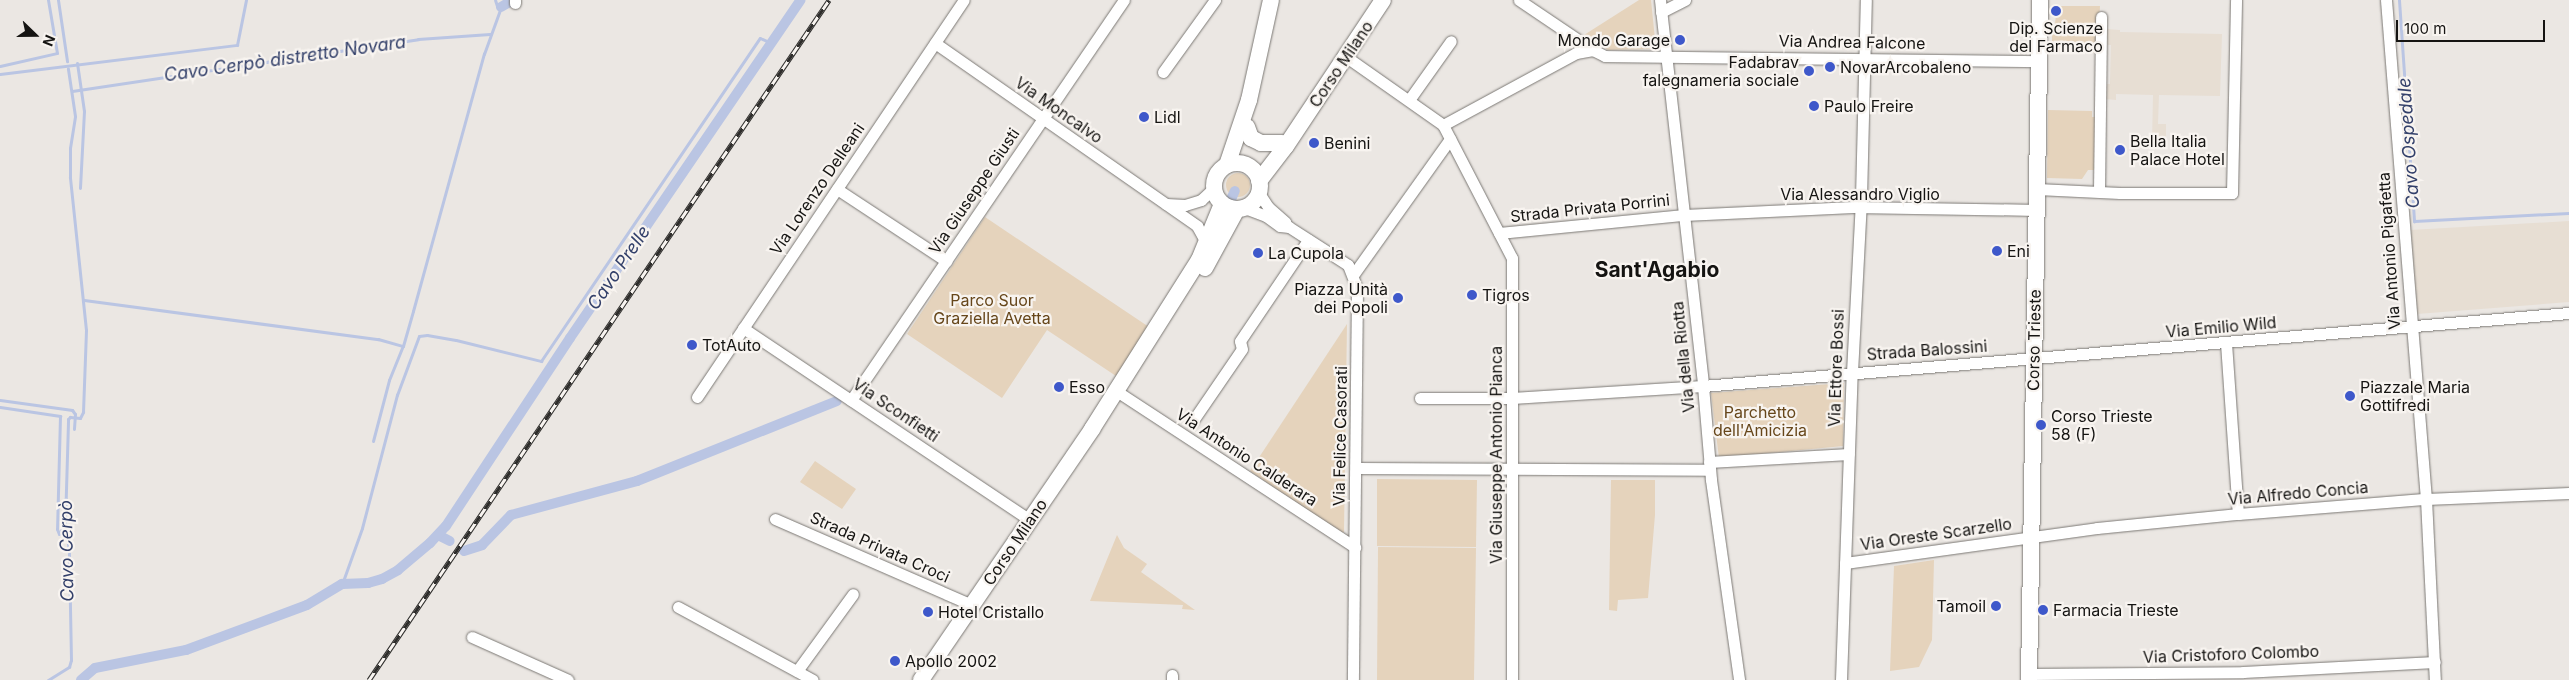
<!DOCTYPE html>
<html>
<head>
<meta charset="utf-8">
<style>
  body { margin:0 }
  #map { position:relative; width:2569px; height:680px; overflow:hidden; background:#ebe7e3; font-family:Inter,sans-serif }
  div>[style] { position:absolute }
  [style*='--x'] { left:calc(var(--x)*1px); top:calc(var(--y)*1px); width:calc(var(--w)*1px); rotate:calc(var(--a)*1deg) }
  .built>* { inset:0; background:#e7ded3 }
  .green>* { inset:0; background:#e5d3bc }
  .round { border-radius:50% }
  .stream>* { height:3px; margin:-1.5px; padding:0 1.5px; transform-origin:1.5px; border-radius:1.5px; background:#bac5e3 }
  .canal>* { height:10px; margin:-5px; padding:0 5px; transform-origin:5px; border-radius:5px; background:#bac5e3 }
  .roads { filter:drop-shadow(0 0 1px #7b7874) drop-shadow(0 0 1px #7b7874) }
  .street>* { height:11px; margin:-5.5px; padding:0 5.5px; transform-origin:5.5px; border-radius:5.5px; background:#fff }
  .secondary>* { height:16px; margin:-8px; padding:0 8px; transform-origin:8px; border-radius:8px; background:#fff }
  .secondary>.ring { margin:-8px; padding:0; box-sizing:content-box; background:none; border:16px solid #fff; border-radius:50% }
  .rail>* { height:5px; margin-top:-2.5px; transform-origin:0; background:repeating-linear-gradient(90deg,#f8f4f0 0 9px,#2e2d2b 0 18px); box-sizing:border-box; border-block:1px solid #2e2d2b }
  .dots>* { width:14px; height:14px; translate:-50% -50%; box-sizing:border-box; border:2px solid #f8f4f0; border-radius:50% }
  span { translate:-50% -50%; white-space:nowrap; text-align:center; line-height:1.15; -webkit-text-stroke:4.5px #f8f4f0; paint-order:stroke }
  .poi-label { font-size:16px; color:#151412 }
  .right { translate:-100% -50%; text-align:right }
  .left { translate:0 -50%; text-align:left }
  .street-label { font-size:16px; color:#151412 }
  .park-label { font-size:16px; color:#66461a }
  .water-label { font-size:18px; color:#33406a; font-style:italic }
  .district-label { font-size:21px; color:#151412; font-weight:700 }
  .north { position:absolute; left:10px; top:10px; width:50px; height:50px; -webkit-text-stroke:4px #f8f4f0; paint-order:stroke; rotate:112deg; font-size:14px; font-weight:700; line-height:20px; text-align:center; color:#151412 }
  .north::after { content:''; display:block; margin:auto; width:18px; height:22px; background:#151412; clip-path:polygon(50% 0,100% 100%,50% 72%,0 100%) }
  .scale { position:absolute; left:2396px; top:20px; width:149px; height:22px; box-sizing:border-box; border:2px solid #151412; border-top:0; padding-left:6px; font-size:15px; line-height:18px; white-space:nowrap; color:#151412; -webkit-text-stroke:4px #f8f4f0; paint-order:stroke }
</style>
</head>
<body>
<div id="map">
  <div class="built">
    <i style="clip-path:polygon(2106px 29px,2120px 30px,2120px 32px,2222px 34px,2220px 96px,2159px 95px,2158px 124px,2166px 124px,2166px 142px,2152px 141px,2153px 95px,2116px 94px,2116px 100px,2105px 99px,2105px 84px,2110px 84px,2111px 45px,2105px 45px)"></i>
    <i style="clip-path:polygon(2569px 221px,2569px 302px,2417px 314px,2410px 230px)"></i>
  </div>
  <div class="green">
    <i style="clip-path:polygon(1639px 0,1651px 0,1656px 49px,1608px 50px,1584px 35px)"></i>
    <i style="clip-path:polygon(2057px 6px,2100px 6px,2099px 23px,2055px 24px)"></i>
    <i style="clip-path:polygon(2052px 30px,2097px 31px,2097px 53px,2052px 51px)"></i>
    <i style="clip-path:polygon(2048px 110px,2092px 111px,2092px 117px,2099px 117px,2095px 170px,2088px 170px,2082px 179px,2047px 178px)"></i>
    <i class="round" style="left:1226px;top:173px;width:24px;height:24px"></i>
    <i style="clip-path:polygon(985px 217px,1149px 327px,1116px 376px,1047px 330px,1002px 398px,907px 334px)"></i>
    <i style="clip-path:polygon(1347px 324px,1344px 532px,1340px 533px,1250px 471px)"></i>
    <i style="clip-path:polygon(1844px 383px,1843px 446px,1719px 458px,1711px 393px)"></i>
    <i style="clip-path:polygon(815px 461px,856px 489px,842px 509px,800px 482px)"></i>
    <i style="clip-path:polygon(1377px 479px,1477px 480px,1476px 547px,1377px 546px)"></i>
    <i style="clip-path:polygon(1611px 480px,1655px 480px,1655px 515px,1648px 598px,1618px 600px,1617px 611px,1609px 610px)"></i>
    <i style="clip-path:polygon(1117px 535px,1124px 548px,1147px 564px,1141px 572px,1195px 610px,1182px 609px,1183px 605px,1090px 601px)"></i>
    <i style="clip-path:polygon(1378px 547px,1476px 548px,1474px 680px,1377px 680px)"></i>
    <i style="clip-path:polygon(1934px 560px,1932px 640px,1919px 667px,1890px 671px,1894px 566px)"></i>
  </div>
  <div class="stream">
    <i style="--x:58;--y:0;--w:62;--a:81.6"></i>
    <i style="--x:2399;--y:0;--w:222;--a:86.1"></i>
    <i style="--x:2414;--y:221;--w:155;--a:-3"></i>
    <i style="--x:77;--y:63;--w:49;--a:81.7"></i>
    <i style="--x:84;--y:111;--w:77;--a:93"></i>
    <i style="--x:0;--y:66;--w:58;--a:-12.8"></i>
    <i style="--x:57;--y:53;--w:54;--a:-99.6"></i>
    <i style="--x:0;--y:74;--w:239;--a:-7"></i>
    <i style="--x:237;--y:45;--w:46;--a:-78.7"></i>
    <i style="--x:72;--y:91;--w:350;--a:-8.5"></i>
    <i style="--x:418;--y:39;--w:72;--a:-4"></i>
    <i style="--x:84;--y:300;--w:297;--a:7.6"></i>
    <i style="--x:378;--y:339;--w:26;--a:16"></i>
    <i style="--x:0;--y:400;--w:73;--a:7.9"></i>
    <i style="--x:72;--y:410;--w:5;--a:53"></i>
    <i style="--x:75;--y:414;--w:15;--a:94"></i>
    <i style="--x:0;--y:407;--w:61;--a:8.5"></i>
    <i style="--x:60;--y:416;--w:113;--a:91.5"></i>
    <i style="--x:57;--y:529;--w:5;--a:68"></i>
    <i style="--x:59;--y:534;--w:9;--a:-58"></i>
    <i style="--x:373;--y:441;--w:63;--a:-75.3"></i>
    <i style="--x:389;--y:380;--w:37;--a:-68"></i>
    <i style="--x:403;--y:346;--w:36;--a:-74"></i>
    <i style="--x:413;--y:311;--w:267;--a:-74.6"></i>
    <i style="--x:484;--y:54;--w:50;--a:-70.1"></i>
    <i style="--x:501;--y:7;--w:4;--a:-166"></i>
    <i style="--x:497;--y:6;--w:6;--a:-108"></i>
    <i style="--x:342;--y:584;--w:59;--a:-70.3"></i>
    <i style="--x:362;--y:528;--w:138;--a:-75.3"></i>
    <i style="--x:397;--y:395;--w:63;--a:-69.6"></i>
    <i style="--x:419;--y:336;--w:8;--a:-7"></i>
    <i style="--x:427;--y:335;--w:29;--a:10"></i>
    <i style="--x:456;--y:340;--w:88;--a:13.9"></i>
    <i style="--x:541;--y:361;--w:390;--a:-55.9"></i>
    <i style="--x:760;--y:38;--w:12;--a:24"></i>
    <i style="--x:48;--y:680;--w:25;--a:-32"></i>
    <i style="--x:69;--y:667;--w:7;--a:-74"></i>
    <i style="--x:71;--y:660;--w:109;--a:-91.1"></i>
    <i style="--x:69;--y:551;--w:28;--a:-98"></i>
    <i style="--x:65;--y:523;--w:104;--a:-88.3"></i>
    <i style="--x:68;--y:419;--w:3;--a:-45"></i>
    <i style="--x:70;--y:417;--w:10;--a:6"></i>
    <i style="--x:80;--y:418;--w:7;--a:-63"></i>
    <i style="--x:83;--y:412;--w:82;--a:-87.9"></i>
    <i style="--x:86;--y:330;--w:154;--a:-96"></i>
    <i style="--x:70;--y:177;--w:29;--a:-90"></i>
    <i style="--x:70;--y:148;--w:32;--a:-81"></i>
    <i style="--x:75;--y:116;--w:48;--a:-98.5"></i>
  </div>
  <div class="canal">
    <i style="--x:501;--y:7;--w:14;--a:-30"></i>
    <i style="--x:1225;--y:213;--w:24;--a:-66"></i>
    <i style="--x:438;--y:535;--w:13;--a:27"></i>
    <i style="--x:464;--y:551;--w:19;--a:-18"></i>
    <i style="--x:482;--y:545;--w:42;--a:-46"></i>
    <i style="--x:511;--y:515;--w:131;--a:-15.1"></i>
    <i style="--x:637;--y:481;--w:215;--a:-21.8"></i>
    <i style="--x:81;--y:680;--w:18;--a:-41"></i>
    <i style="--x:95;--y:668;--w:93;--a:-11.2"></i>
    <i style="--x:186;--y:650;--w:129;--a:-20.4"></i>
    <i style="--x:307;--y:605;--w:41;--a:-31"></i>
    <i style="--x:342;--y:584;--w:26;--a:-2"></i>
    <i style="--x:368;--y:583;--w:15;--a:-16"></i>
    <i style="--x:382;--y:579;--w:18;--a:-29"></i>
    <i style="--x:398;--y:570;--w:42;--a:-40.2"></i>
    <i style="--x:430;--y:543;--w:23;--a:-47"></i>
    <i style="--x:446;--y:526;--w:225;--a:-56.6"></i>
    <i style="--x:570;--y:338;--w:409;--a:-55.7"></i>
  </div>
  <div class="roads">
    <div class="street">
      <i style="--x:515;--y:0;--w:3;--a:90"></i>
      <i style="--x:1519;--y:0;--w:89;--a:34"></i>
      <i style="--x:1660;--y:0;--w:388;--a:83.6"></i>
      <i style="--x:1703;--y:386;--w:94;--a:85.1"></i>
      <i style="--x:1711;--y:480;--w:202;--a:82"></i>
      <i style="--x:2386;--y:0;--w:501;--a:85.42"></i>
      <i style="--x:2426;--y:499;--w:181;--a:87.2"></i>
      <i style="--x:1661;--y:12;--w:27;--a:-27"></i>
      <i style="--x:935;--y:43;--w:320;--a:34.9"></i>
      <i style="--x:1197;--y:226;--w:18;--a:61"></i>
      <i style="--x:1345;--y:56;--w:120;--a:35.1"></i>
      <i style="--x:1443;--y:125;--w:150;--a:62.6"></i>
      <i style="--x:1512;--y:258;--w:422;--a:90"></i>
      <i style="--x:1163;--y:72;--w:89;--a:-54.2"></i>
      <i style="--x:1409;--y:100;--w:72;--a:-54.6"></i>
      <i style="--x:1443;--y:125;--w:151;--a:-28.4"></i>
      <i style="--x:1576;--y:53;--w:17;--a:-10"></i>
      <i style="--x:1593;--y:50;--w:13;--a:27"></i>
      <i style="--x:1605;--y:56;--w:434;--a:0.7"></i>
      <i style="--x:837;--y:189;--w:131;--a:33.4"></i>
      <i style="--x:2037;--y:189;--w:83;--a:2.8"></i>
      <i style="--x:2120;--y:193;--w:112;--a:0"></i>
      <i style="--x:2232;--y:193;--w:193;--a:-88.8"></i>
      <i style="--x:2099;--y:191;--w:174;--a:-89.3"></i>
      <i style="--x:1259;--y:193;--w:17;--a:57"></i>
      <i style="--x:1268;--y:207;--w:23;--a:41"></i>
      <i style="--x:1166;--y:204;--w:19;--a:3"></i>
      <i style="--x:1185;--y:205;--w:17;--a:-17"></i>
      <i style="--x:1201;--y:200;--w:18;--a:-43"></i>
      <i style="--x:1245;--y:208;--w:22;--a:21"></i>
      <i style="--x:1266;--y:216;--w:17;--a:36"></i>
      <i style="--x:1280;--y:226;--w:9;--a:6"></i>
      <i style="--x:1289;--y:227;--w:70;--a:32.8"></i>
      <i style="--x:1348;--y:265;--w:25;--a:69"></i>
      <i style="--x:1357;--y:288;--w:392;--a:90.6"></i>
      <i style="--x:1499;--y:233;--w:186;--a:-5.6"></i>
      <i style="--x:1684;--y:215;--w:169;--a:-2.7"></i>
      <i style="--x:1853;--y:207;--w:184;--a:0.9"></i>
      <i style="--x:1353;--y:275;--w:167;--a:-54.5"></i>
      <i style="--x:743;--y:328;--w:345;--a:33.8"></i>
      <i style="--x:2226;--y:343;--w:171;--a:86"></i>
      <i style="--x:1121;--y:394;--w:280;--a:33.2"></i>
      <i style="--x:697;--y:397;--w:478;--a:-56.1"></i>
      <i style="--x:1420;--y:398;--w:92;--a:0"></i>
      <i style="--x:1512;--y:398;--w:191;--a:-3.6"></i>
      <i style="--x:1703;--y:386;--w:869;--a:-4.82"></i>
      <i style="--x:851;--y:400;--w:484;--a:-55.7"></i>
      <i style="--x:1192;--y:422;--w:88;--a:-55.6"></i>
      <i style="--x:1242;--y:349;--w:8;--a:-104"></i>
      <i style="--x:1240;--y:341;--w:122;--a:-56"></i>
      <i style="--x:1709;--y:462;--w:140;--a:-3.3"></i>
      <i style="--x:1356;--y:468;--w:354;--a:0.3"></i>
      <i style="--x:775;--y:519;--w:215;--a:23.6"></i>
      <i style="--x:1845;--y:563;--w:254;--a:-7.9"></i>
      <i style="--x:2097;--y:528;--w:142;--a:-5.7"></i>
      <i style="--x:2238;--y:514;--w:189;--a:-4.6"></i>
      <i style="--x:2426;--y:499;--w:143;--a:-2.4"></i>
      <i style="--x:678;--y:607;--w:153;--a:28.4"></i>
      <i style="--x:472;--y:637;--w:105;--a:24.1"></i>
      <i style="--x:797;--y:671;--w:95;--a:-54"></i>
      <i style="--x:2029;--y:674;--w:214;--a:-0.5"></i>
      <i style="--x:2243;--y:672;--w:192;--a:-3"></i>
      <i style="--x:1172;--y:675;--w:5;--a:90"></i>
      <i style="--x:1841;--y:680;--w:308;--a:-88"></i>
      <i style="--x:1852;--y:372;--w:174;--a:-87"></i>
      <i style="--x:1861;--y:198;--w:198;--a:-88.6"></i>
    </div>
    <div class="secondary">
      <i style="--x:1247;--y:127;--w:12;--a:70"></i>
      <i style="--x:1251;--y:138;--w:11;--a:27"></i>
      <i style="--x:1261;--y:143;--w:21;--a:0"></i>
      <i class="ring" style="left:1214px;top:163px;width:30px;height:30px"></i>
      <i style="--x:1227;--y:165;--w:69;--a:-71.3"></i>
      <i style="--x:1249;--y:100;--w:102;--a:-77.6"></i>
      <i style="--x:1259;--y:181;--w:44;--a:-52.4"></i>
      <i style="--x:1286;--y:146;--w:175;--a:-56.4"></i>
      <i style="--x:1205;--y:268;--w:67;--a:-61.5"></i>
      <i style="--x:921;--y:680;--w:304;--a:-55.7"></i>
      <i style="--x:1092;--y:429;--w:200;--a:-57.7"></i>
      <i style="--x:1199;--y:260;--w:61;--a:-67.7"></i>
      <i style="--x:2029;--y:680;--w:680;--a:-89.07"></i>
    </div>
  </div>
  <div class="rail">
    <i style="--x:369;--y:680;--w:821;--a:-55.92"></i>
  </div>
  <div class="dots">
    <i style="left:2056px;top:11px;background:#3e58ca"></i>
    <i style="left:1680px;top:40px;background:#3e58ca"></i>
    <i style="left:1830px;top:67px;background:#3e58ca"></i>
    <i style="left:1809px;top:71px;background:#3e58ca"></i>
    <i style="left:1814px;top:106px;background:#3e58ca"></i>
    <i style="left:1144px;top:117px;background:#3e58ca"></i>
    <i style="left:1314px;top:143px;background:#3e58ca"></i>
    <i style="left:2120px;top:150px;background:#3e58ca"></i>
    <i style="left:1997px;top:251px;background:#3e58ca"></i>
    <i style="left:1258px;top:253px;background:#3e58ca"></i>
    <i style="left:1472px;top:295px;background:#3e58ca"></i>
    <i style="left:1398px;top:298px;background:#3e58ca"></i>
    <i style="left:692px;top:345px;background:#3e58ca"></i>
    <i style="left:1059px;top:387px;background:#3e58ca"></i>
    <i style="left:2350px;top:396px;background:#3e58ca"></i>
    <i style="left:2041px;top:425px;background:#3e58ca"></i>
    <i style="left:1996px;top:606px;background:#3e58ca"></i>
    <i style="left:2043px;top:610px;background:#3e58ca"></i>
    <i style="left:928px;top:612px;background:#3e58ca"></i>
    <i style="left:895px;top:661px;background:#3e58ca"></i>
  </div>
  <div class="poi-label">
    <span style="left:2056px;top:37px">Dip. Scienze<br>del Farmaco</span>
    <span class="right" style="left:1670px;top:40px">Mondo Garage</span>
    <span class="right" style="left:1799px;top:71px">Fadabrav<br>falegnameria sociale</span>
    <span class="left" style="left:1840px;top:67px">NovarArcobaleno</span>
    <span class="left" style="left:1824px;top:106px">Paulo Freire</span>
    <span class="left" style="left:1154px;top:117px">Lidl</span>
    <span class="left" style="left:2130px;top:150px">Bella Italia<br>Palace Hotel</span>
    <span class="left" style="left:1324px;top:143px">Benini</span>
    <span class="left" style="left:2007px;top:251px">Eni</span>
    <span class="left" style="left:1268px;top:253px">La Cupola</span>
    <span class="right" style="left:1388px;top:298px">Piazza Unità<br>dei Popoli</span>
    <span class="left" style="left:1482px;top:295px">Tigros</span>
    <span class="left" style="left:702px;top:345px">TotAuto</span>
    <span class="left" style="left:1069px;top:387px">Esso</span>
    <span class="left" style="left:2360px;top:396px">Piazzale Maria<br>Gottifredi</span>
    <span class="left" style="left:2051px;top:425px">Corso Trieste<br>58 (F)</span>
    <span class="right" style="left:1986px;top:606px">Tamoil</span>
    <span class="left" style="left:2053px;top:610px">Farmacia Trieste</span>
    <span class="left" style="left:938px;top:612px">Hotel Cristallo</span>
    <span class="left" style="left:905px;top:661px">Apollo 2002</span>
  </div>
  <div class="street-label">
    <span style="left:1852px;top:42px;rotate:1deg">Via Andrea Falcone</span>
    <span style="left:1341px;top:64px;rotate:-56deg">Corso Milano</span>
    <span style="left:1059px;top:110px;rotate:35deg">Via Moncalvo</span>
    <span style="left:817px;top:189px;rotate:-56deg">Via Lorenzo Delleani</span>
    <span style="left:974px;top:191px;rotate:-56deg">Via Giuseppe Giusti</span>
    <span style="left:1860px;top:194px">Via Alessandro Viglio</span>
    <span style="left:1590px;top:208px;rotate:-6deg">Strada Privata Porrini</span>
    <span style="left:2389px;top:251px;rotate:-94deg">Via Antonio Pigafetta</span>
    <span style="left:2221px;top:327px;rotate:-5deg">Via Emilio Wild</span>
    <span style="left:2034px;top:340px;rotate:-89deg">Corso Trieste</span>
    <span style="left:1927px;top:350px;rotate:-4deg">Strada Balossini</span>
    <span style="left:1683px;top:357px;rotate:-96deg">Via della Riotta</span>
    <span style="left:1836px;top:368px;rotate:-88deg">Via Ettore Bossi</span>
    <span style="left:896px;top:410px;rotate:34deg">Via Sconfietti</span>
    <span style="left:1340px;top:436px;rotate:-89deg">Via Felice Casorati</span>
    <span style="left:1496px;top:455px;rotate:-90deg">Via Giuseppe Antonio Pianca</span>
    <span style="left:1247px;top:457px;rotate:33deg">Via Antonio Calderara</span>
    <span style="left:2298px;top:493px;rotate:-5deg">Via Alfredo Concia</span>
    <span style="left:1936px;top:534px;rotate:-8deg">Via Oreste Scarzello</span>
    <span style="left:1015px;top:542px;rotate:-56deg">Corso Milano</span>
    <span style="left:880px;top:547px;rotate:24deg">Strada Privata Croci</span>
    <span style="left:2231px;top:654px;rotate:-2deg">Via Cristoforo Colombo</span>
  </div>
  <div class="park-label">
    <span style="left:992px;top:309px">Parco Suor<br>Graziella Avetta</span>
    <span style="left:1760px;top:421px">Parchetto<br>dell'Amicizia</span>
  </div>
  <div class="water-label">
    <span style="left:285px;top:59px;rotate:-8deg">Cavo Cerpò distretto Novara</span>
    <span style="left:2409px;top:143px;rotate:-94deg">Cavo Ospedale</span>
    <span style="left:619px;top:268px;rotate:-56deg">Cavo Prelle</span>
    <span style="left:67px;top:551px;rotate:-91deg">Cavo Cerpò</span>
  </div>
  <div class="district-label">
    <span style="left:1657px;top:270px">Sant'Agabio</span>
  </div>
  <div class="north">N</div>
  <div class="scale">100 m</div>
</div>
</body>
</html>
